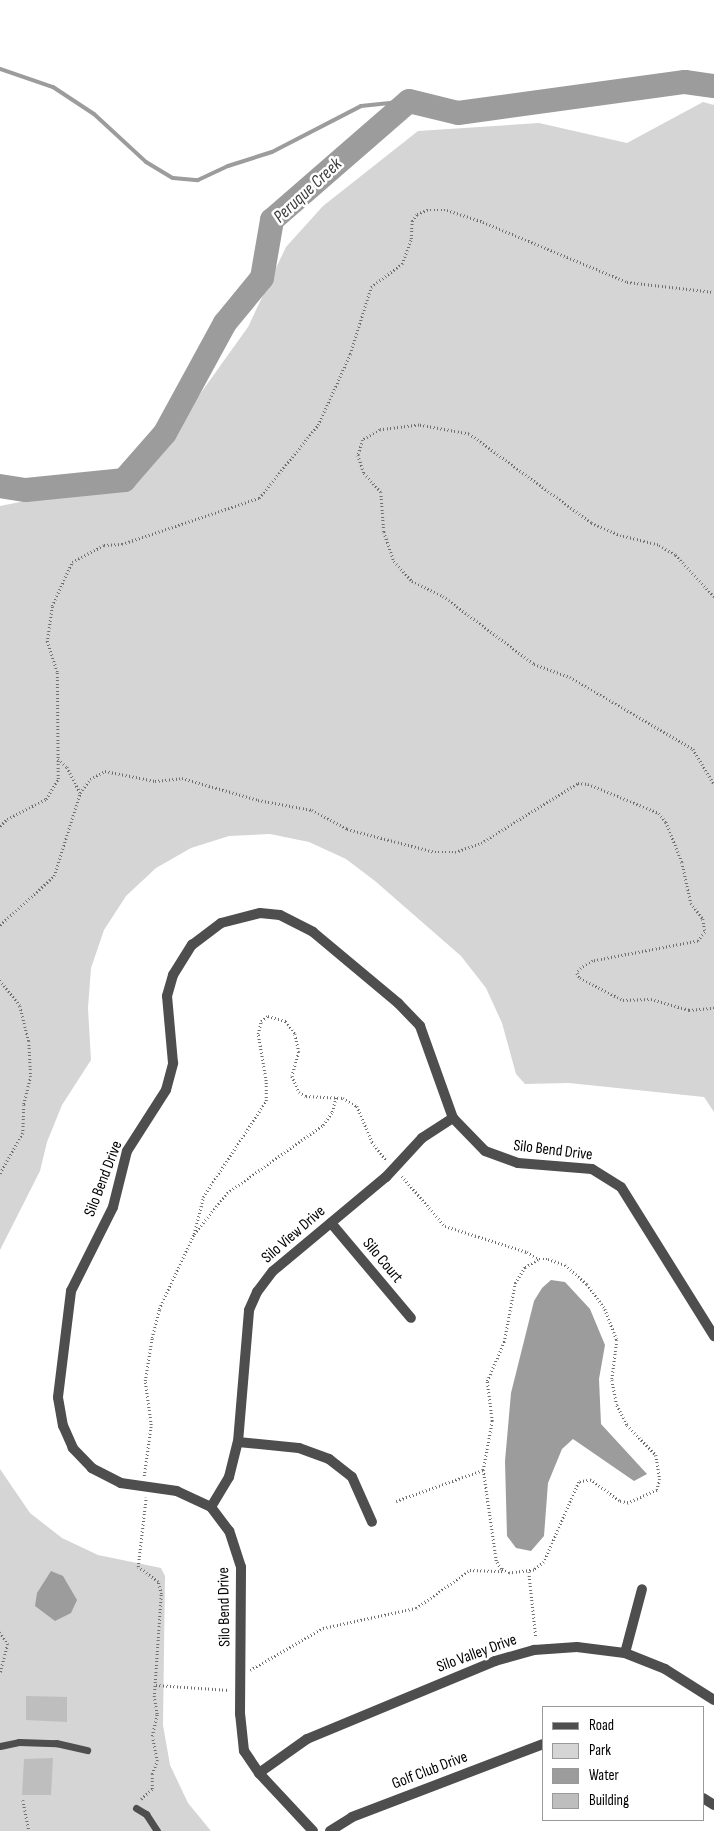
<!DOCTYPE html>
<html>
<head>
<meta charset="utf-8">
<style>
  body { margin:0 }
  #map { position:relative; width:714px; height:1831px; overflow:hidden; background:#fff; font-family:"Sofia Sans Condensed",sans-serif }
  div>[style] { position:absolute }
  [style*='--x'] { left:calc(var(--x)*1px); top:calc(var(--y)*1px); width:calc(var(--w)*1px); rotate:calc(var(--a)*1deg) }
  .green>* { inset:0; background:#d5d5d5 }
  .water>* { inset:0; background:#9c9c9c }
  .stream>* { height:4px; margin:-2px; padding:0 2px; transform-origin:2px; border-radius:2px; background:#9c9c9c }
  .river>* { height:24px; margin:-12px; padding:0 12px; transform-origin:12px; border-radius:12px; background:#9c9c9c }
  .building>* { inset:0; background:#bebebe }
  .path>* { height:2.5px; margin-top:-1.25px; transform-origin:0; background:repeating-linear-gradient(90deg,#707070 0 1px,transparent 0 3.5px) }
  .service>* { height:7px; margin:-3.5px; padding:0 3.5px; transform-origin:3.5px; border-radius:3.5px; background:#4e4e4e }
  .minor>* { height:10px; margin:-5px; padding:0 5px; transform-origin:5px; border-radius:5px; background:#4e4e4e }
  span { translate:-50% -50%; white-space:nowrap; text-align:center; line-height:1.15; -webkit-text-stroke:5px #fff; paint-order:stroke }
  .street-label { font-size:16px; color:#000 }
  .water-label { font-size:18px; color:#3d3d3d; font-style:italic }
  .legend { position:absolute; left:542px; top:1706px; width:162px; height:115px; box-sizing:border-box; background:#fff; border:1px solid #999; margin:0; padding:6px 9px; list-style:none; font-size:15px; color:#000 }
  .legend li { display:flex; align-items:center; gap:10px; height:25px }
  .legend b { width:25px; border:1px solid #999 }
</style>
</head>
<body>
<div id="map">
  <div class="green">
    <i style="clip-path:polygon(703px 102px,714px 105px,714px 1112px,704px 1097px,569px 1083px,525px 1084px,516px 1074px,502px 1023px,486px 988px,461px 956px,375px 881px,346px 859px,309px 842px,270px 834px,229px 836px,191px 848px,156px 868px,126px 896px,104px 930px,91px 968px,88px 1008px,91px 1060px,62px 1105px,47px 1142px,40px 1171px,0 1250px,0 506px,90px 488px,126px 491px,160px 450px,248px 327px,286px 247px,323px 206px,418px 131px,539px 123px,627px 143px)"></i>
    <i style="clip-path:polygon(0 1469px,30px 1513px,62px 1538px,98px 1555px,161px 1568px,165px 1576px,163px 1725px,170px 1765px,188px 1803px,211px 1831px,0 1831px)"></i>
  </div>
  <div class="water">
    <i style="clip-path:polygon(551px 1280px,565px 1282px,590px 1309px,605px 1345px,599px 1379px,601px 1424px,647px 1474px,634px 1481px,573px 1439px,562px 1449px,548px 1483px,544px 1536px,531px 1551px,516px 1548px,507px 1536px,505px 1461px,511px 1393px,534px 1301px,542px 1288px)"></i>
    <i style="clip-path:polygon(51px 1571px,63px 1576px,77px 1600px,71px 1613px,55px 1621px,35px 1606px,37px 1593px)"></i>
  </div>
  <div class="stream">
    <i style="--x:0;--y:69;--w:56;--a:18.8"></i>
    <i style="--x:53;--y:87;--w:49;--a:33.4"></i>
    <i style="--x:94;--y:114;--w:71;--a:42.7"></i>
    <i style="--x:146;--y:162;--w:31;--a:31"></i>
    <i style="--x:173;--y:178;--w:25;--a:5"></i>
    <i style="--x:198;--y:180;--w:33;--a:-25"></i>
    <i style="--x:228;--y:166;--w:46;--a:-17.7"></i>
    <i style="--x:272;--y:152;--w:100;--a:-27.3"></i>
    <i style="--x:361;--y:106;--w:48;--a:-5.9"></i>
  </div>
  <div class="river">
    <i style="--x:0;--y:486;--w:26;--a:9"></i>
    <i style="--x:26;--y:490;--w:99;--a:-5.8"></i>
    <i style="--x:124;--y:480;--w:62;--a:-48.9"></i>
    <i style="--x:165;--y:433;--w:125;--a:-61.4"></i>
    <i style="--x:225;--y:323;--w:58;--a:-50.6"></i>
    <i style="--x:262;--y:278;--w:59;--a:-80.2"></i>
    <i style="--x:272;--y:220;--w:181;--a:-41"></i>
    <i style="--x:409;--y:101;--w:50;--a:13.8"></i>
    <i style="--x:458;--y:113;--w:229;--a:-7.8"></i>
    <i style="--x:685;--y:82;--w:29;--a:8"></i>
  </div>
  <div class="building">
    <i style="clip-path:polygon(26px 1696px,67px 1697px,67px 1722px,26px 1720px)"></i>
    <i style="clip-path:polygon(53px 1758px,51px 1795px,22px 1795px,24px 1759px)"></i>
  </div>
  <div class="path">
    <i style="--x:714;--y:597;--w:57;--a:-132.9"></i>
    <i style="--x:675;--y:555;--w:20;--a:-150"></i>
    <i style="--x:658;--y:545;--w:38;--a:-166"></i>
    <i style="--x:621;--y:536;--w:33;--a:-157"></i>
    <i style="--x:591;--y:523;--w:151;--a:-143.9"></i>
    <i style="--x:469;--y:434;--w:51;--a:-169.8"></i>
    <i style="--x:419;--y:425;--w:39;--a:173"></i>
    <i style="--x:380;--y:430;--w:20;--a:150"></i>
    <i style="--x:363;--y:440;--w:16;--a:108"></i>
    <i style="--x:358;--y:455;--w:19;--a:72"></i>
    <i style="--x:364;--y:473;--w:25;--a:48"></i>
    <i style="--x:381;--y:492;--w:40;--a:85.7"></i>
    <i style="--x:384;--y:532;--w:31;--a:71"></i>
    <i style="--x:394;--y:561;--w:27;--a:48"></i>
    <i style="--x:412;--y:581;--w:34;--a:26"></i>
    <i style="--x:443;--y:596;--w:114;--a:36.8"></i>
    <i style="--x:534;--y:664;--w:38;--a:20"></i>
    <i style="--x:570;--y:677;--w:143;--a:30.3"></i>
    <i style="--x:693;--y:749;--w:41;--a:59"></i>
    <i style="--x:58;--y:759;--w:12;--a:42"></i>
    <i style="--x:67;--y:767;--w:29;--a:63"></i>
    <i style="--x:0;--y:826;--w:10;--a:-45"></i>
    <i style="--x:7;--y:819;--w:44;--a:-27.1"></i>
    <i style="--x:46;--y:799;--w:23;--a:-59"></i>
    <i style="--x:58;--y:779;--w:107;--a:-90.5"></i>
    <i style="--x:57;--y:672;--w:32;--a:-108"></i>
    <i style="--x:47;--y:642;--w:36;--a:-82"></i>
    <i style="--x:52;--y:606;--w:48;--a:-65.6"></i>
    <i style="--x:72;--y:562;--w:36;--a:-28"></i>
    <i style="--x:104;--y:545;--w:18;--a:-3"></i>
    <i style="--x:122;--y:544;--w:145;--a:-18.6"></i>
    <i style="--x:259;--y:498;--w:94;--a:-51.1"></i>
    <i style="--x:318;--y:425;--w:78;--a:-65.7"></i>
    <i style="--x:350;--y:354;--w:70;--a:-72.6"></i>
    <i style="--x:371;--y:287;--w:39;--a:-37"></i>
    <i style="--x:402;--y:264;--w:27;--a:-70"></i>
    <i style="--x:411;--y:239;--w:18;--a:-87"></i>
    <i style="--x:412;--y:221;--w:9;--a:-54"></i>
    <i style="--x:417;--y:214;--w:11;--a:-22"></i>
    <i style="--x:427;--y:210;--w:20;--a:0"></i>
    <i style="--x:447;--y:210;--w:38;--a:18"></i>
    <i style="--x:483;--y:222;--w:156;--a:22.6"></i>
    <i style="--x:627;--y:282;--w:88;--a:6.6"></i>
    <i style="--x:0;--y:925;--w:73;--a:-42.2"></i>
    <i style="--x:54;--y:876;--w:87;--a:-72.6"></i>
    <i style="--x:80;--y:793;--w:17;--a:-54"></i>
    <i style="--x:90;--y:779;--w:17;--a:-28"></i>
    <i style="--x:105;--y:771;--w:51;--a:11.3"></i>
    <i style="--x:155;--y:781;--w:27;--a:-6"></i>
    <i style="--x:182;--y:778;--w:79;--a:16.1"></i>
    <i style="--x:258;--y:800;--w:55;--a:10.5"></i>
    <i style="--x:312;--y:810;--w:40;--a:28"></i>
    <i style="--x:347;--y:829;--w:91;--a:14.6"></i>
    <i style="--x:435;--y:852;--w:20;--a:0"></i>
    <i style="--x:455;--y:852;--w:28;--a:-19"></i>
    <i style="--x:481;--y:843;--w:114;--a:-31.7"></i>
    <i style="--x:578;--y:783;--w:10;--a:6"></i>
    <i style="--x:588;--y:784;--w:77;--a:22.2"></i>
    <i style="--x:659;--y:813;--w:11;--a:52"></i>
    <i style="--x:666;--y:822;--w:43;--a:68.2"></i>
    <i style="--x:682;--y:862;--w:42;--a:77.6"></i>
    <i style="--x:691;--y:903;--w:20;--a:53"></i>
    <i style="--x:703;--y:919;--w:13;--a:81"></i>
    <i style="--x:705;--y:932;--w:11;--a:128"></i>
    <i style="--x:698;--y:941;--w:107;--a:169.2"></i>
    <i style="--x:593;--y:961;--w:14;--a:150"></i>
    <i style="--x:581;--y:968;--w:6;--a:129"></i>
    <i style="--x:577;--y:973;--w:6;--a:59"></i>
    <i style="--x:580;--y:978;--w:48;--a:27.1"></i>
    <i style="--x:623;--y:1000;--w:28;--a:-2"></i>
    <i style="--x:651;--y:999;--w:40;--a:16"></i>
    <i style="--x:689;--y:1010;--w:25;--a:-5"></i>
    <i style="--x:0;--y:980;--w:33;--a:52"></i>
    <i style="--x:20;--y:1006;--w:36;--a:76"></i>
    <i style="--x:29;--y:1041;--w:35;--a:87"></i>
    <i style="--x:31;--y:1076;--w:30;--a:104"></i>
    <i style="--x:24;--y:1105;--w:28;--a:92"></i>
    <i style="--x:23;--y:1133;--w:47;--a:119.3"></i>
    <i style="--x:402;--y:1176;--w:66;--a:49.3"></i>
    <i style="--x:445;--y:1226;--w:86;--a:17.6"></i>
    <i style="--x:527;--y:1252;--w:14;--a:30"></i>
    <i style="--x:194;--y:1234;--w:38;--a:-76"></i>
    <i style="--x:203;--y:1197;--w:115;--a:-56.7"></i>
    <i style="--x:266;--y:1101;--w:20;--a:-90"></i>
    <i style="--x:266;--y:1081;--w:48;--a:-99.7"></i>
    <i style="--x:258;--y:1034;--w:13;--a:-77"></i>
    <i style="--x:261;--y:1021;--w:9;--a:-36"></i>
    <i style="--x:268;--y:1016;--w:19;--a:16"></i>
    <i style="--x:286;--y:1021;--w:16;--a:55"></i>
    <i style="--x:295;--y:1034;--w:18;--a:77"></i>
    <i style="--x:299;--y:1052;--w:25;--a:106"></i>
    <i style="--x:292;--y:1076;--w:17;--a:66"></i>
    <i style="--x:299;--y:1092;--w:8;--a:30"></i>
    <i style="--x:306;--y:1096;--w:37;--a:3"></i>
    <i style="--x:343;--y:1098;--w:16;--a:30"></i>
    <i style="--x:357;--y:1106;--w:39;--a:67"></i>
    <i style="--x:372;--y:1142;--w:24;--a:52"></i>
    <i style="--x:539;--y:1259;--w:9;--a:0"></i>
    <i style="--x:548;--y:1259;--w:18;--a:19"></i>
    <i style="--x:565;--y:1265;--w:29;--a:41"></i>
    <i style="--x:587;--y:1284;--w:31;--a:54"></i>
    <i style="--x:605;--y:1309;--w:33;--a:69"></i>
    <i style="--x:617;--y:1340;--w:40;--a:97.1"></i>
    <i style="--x:612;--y:1380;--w:25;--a:79"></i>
    <i style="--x:617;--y:1405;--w:22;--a:63"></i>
    <i style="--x:627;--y:1425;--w:42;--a:46"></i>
    <i style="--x:656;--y:1455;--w:24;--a:81"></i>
    <i style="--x:660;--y:1479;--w:11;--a:105"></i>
    <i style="--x:657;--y:1490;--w:32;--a:156"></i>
    <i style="--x:628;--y:1503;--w:9;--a:-167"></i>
    <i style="--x:619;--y:1501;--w:35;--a:-143"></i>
    <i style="--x:591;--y:1480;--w:12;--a:171"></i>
    <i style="--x:579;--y:1482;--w:87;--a:113.6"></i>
    <i style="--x:544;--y:1562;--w:13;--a:141"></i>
    <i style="--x:534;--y:1570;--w:25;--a:173"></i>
    <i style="--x:509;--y:1573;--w:9;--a:-153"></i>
    <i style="--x:501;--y:1569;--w:9;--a:-122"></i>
    <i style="--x:496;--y:1561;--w:92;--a:-98.1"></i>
    <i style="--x:483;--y:1470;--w:50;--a:-79.6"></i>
    <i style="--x:492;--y:1421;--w:40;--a:-97.1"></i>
    <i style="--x:487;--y:1381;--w:43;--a:-66.4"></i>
    <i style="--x:504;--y:1342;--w:60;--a:-79.4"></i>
    <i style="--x:515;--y:1283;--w:19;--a:-58"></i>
    <i style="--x:525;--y:1267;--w:16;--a:-30"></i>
    <i style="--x:144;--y:1476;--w:51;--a:-82.2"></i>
    <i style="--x:151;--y:1425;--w:44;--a:-97.8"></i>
    <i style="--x:145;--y:1381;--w:44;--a:-80.8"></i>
    <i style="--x:152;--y:1338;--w:30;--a:-76"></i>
    <i style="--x:159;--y:1309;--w:83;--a:-65"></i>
    <i style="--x:194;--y:1234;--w:53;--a:-51.2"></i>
    <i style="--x:227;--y:1193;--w:118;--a:-35.3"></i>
    <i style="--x:323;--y:1125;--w:16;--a:-55"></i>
    <i style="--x:332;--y:1112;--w:16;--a:-75"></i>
    <i style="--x:396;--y:1501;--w:92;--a:-19.6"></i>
    <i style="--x:529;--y:1572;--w:66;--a:83.9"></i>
    <i style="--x:0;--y:1632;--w:14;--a:56"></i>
    <i style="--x:8;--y:1644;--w:31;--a:105"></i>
    <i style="--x:250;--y:1670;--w:84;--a:-29.9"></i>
    <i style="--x:323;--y:1628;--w:95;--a:-12.1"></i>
    <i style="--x:416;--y:1608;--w:66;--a:-35.1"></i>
    <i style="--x:470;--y:1570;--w:33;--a:2"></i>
    <i style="--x:156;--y:1685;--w:73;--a:3.9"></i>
    <i style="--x:141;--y:1799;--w:15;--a:-42"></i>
    <i style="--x:152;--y:1789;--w:15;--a:-90"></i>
    <i style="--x:152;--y:1774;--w:14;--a:-69"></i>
    <i style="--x:157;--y:1761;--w:25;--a:-101"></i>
    <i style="--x:152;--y:1736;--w:23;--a:-77"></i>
    <i style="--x:157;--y:1714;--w:17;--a:-100"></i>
    <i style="--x:154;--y:1697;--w:103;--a:-86.1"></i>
    <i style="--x:161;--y:1594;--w:12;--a:-104"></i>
    <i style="--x:158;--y:1582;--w:25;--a:-143"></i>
    <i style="--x:138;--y:1567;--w:70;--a:-83.5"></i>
    <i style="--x:23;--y:1800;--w:32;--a:79"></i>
  </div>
  <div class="service">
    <i style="--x:0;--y:1746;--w:19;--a:-12"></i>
    <i style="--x:19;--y:1742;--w:37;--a:2"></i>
    <i style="--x:56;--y:1743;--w:32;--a:13"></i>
    <i style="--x:136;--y:1808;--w:12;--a:31"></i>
    <i style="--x:146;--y:1814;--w:20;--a:57"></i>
  </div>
  <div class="minor">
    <i style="--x:331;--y:1223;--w:124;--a:49.9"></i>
    <i style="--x:238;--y:1442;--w:61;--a:5.6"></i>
    <i style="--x:299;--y:1448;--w:32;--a:20"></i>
    <i style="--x:329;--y:1459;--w:29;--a:38"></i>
    <i style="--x:352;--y:1477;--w:49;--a:66"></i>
    <i style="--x:211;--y:1507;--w:35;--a:-59"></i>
    <i style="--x:229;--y:1477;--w:36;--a:-76"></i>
    <i style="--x:238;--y:1442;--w:132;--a:-85.2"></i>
    <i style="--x:249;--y:1310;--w:20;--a:-66"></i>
    <i style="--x:257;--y:1292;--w:26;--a:-53"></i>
    <i style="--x:273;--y:1271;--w:147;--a:-39.8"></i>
    <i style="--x:386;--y:1177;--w:53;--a:-47.3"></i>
    <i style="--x:422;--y:1138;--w:37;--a:-33"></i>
    <i style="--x:625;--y:1653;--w:66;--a:-75.1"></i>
    <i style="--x:259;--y:1773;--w:59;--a:-35.3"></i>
    <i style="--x:307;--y:1739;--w:204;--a:-22.5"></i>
    <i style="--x:495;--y:1661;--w:41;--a:-15.8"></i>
    <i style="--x:534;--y:1650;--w:43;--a:-4"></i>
    <i style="--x:577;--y:1647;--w:48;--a:7.1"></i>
    <i style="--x:625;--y:1653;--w:43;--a:21.8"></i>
    <i style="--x:665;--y:1669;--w:58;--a:32.3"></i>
    <i style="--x:703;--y:1798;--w:13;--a:32"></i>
    <i style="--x:313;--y:1831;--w:79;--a:-133"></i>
    <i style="--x:259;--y:1773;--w:27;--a:-124"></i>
    <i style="--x:244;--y:1751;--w:37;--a:-96"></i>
    <i style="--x:240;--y:1714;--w:147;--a:-89.6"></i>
    <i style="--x:241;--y:1567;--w:38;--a:-108"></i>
    <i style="--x:229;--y:1531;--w:30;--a:-127"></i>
    <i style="--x:211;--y:1507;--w:38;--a:-155"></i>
    <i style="--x:177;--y:1491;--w:57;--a:-171.9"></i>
    <i style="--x:121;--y:1483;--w:33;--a:-153"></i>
    <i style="--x:92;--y:1468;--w:28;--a:-134"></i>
    <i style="--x:73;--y:1448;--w:24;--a:-114"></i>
    <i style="--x:63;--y:1426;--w:29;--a:-100"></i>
    <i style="--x:58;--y:1397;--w:107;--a:-83"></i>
    <i style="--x:71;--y:1291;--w:94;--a:-63.4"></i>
    <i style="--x:113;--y:1207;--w:58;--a:-76"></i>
    <i style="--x:127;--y:1151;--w:72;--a:-57.4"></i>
    <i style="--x:166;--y:1090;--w:28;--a:-75"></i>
    <i style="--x:173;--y:1063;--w:67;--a:-95.1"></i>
    <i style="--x:167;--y:996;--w:22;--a:-74"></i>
    <i style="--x:173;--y:975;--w:36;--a:-58"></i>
    <i style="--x:192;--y:945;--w:36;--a:-37"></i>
    <i style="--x:221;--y:923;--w:40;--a:-14.4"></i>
    <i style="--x:260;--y:913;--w:20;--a:6"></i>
    <i style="--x:280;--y:915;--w:37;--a:27"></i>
    <i style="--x:313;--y:932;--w:111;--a:39.9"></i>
    <i style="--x:398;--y:1003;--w:32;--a:46"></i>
    <i style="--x:420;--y:1026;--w:98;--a:70.3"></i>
    <i style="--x:453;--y:1118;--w:46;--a:45.9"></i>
    <i style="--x:485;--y:1151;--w:35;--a:20"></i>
    <i style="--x:518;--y:1163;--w:74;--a:4.6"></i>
    <i style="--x:592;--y:1169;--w:34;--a:32"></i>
    <i style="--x:621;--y:1187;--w:176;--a:58"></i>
    <i style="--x:330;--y:1831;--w:26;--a:-32"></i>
    <i style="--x:352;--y:1817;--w:204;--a:-20.9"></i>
  </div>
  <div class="street-label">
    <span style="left:553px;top:1151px;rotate:7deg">Silo Bend Drive</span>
    <span style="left:104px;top:1179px;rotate:-69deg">Silo Bend Drive</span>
    <span style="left:294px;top:1235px;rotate:-41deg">Silo View Drive</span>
    <span style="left:382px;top:1261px;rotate:50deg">Silo Court</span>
    <span style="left:225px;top:1607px;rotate:-91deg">Silo Bend Drive</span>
    <span style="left:477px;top:1654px;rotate:-20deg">Silo Valley Drive</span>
    <span style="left:430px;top:1771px;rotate:-21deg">Golf Club Drive</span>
  </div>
  <div class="water-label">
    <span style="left:308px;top:191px;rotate:-43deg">Peruque Creek</span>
  </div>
  <ul class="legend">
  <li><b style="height:6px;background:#4e4e4e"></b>Road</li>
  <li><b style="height:14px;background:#d5d5d5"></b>Park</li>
  <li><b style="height:14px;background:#9c9c9c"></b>Water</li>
  <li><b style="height:14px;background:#bebebe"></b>Building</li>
  </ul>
</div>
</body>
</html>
